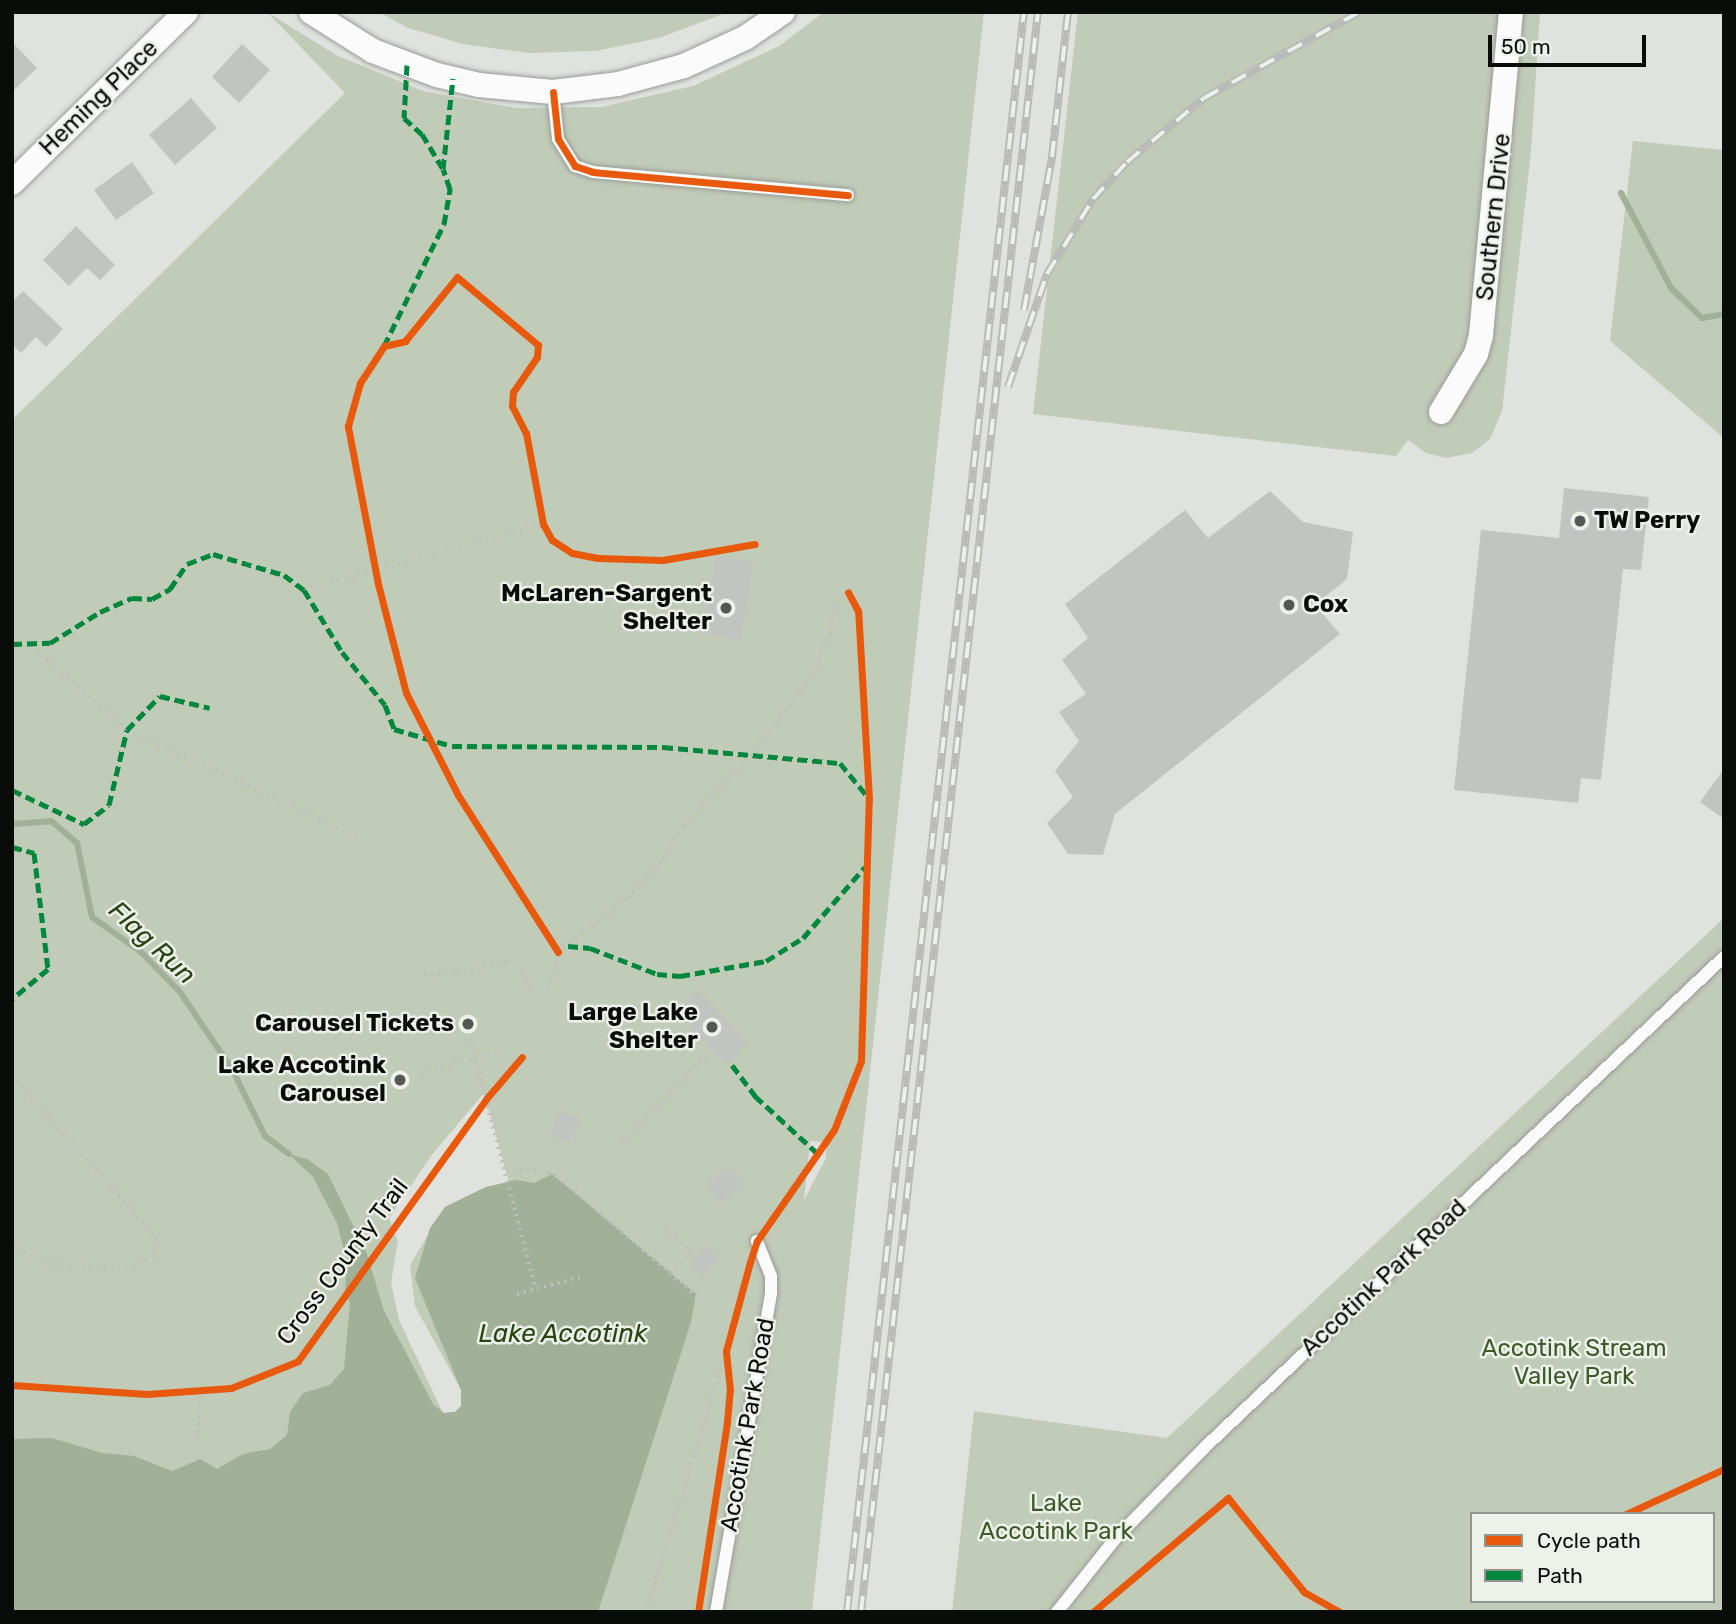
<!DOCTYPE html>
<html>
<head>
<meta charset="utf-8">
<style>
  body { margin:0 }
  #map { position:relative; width:1736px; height:1624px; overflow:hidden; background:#e0e2de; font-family:Rubik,sans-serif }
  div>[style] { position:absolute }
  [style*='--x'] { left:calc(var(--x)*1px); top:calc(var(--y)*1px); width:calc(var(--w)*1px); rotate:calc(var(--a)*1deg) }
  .green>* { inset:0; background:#c0cbb8 }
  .water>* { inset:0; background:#a1b098 }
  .stream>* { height:6px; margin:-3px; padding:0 3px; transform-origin:3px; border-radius:3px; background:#a1b098 }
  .building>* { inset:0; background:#c2c4c1 }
  .path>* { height:3.5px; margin-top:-1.75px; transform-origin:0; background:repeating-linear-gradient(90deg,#bfc0be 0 2px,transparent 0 7px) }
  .roads { filter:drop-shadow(0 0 2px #9a9c98) drop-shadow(0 0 2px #9a9c98) }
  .service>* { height:12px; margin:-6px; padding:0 6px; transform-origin:6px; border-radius:6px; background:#fafbfa }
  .minor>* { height:24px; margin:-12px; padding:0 12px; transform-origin:12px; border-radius:12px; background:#fafbfa }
  .rail>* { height:8px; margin-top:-4px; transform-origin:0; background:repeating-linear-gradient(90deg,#ecf1e9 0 16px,#babbb9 0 32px); box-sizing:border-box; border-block:2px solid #babbb9 }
  .quiet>* { height:5px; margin-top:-2.5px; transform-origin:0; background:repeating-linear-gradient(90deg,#00873e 0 10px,transparent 0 15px) }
  .cycleway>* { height:7px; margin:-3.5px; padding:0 3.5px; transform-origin:3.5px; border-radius:3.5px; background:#e8590c }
  .dots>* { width:19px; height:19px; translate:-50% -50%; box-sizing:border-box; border:4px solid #ecf1e9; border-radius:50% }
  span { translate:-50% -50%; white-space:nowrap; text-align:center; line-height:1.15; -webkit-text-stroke:5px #ecf1e9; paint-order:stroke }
  .street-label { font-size:24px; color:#0a0c09 }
  .poi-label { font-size:24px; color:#0a0c09; font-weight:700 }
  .left { translate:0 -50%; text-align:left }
  .right { translate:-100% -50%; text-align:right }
  .park-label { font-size:24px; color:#3e5928 }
  .water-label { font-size:26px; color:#294312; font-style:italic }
  .frame { position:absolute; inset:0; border:14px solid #0a0c09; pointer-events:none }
  .legend { position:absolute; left:1470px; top:1512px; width:245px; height:91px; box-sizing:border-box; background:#ecf1e9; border:2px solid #92958f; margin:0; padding:9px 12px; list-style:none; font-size:21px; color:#0a0c09 }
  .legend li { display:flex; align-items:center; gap:14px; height:35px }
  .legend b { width:35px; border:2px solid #92958f }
  .scale { position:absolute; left:1488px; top:35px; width:158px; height:32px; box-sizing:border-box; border:4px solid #0a0c09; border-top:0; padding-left:9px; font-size:21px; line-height:24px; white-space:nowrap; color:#0a0c09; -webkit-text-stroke:5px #ecf1e9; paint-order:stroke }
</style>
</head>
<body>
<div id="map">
  <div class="green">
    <i style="clip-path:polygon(evenodd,267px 12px,336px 55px,423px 91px,516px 108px,601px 107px,693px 86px,779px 46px,824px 12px,984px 12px,812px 1612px,12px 1612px,12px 420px,345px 93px,267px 12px,484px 1093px,509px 1182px,445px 1207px,410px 1265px,415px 1306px,461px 1390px,461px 1406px,455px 1412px,443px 1413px,399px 1320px,391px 1283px,398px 1241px,389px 1218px,431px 1156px,484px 1093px,267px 12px,810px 1141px,827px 1142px,826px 1158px,804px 1200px,810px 1141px)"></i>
    <i style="clip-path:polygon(379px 12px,728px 12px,659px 38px,595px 51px,529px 53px,463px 44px,408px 28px)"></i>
    <i style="clip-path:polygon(1078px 12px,1540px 12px,1531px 151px,1502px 411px,1490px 439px,1472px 453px,1446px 458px,1426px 453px,1408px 440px,1396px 456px,1033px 414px)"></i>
    <i style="clip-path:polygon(1633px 141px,1724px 150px,1724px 438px,1610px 341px)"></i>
    <i style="clip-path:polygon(evenodd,1724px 918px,1724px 1612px,952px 1612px,974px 1411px,1167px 1438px,1724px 918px,1472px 1514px,1713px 1514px,1713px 1601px,1472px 1601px,1472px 1514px)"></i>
  </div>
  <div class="water">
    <i style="clip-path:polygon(289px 1154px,307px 1159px,328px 1174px,367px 1254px,384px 1311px,433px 1404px,444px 1413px,455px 1412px,461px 1406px,461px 1390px,415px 1278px,430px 1228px,445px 1207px,463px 1198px,486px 1187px,516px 1180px,534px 1183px,552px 1174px,696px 1294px,691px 1322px,598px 1612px,12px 1612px,12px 1439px,52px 1438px,102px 1453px,134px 1456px,172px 1471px,200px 1459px,217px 1469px,243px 1454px,270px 1449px,287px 1435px,290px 1412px,303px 1393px,330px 1385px,344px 1369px,350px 1303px,345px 1291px,347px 1262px,337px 1223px,313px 1177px)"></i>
  </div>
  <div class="stream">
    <i style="--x:1621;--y:193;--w:107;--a:62.2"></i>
    <i style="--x:1671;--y:288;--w:43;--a:44.1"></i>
    <i style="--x:1702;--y:318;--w:22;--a:-10"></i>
    <i style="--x:12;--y:824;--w:39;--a:-4"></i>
    <i style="--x:51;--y:821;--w:34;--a:40"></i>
    <i style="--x:77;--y:843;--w:76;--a:78.5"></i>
    <i style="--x:92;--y:917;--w:60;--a:35.5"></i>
    <i style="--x:141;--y:952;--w:56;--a:45.7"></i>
    <i style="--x:180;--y:992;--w:93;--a:56"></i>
    <i style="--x:232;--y:1069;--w:75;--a:63.8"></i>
    <i style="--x:265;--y:1136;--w:30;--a:37"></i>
  </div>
  <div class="building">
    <i style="clip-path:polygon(12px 42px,37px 68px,12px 92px)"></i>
    <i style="clip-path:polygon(242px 44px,270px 70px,239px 103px,212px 77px)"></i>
    <i style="clip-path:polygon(191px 98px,217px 128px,175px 165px,149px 135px)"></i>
    <i style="clip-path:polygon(132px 162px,154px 193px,116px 220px,94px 190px)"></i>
    <i style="clip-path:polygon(76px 226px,115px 265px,100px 280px,87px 268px,69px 286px,43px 260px)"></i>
    <i style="clip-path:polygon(23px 291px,63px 329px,46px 347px,36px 337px,21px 353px,12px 345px,12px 302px)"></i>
    <i style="clip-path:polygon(1564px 488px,1649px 497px,1641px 570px,1623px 569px,1601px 780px,1581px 778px,1578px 803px,1454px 790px,1481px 530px,1559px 538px)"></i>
    <i style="clip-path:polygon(1270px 491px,1303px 522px,1353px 532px,1347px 579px,1315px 605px,1340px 634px,1115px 814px,1103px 855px,1068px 854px,1047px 823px,1073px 797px,1055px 771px,1079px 741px,1059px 712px,1086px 694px,1062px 660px,1088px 638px,1065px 604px,1185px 510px,1208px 538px)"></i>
    <i style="clip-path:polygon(717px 556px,753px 562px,741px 640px,700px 633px)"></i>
    <i style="clip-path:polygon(1724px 769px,1724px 819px,1700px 802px)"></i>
    <i style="clip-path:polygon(698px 990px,748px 1042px,726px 1064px,676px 1012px)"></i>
    <i style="clip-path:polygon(560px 1111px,580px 1119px,569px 1143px,551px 1135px)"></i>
    <i style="clip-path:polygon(731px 1167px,744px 1184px,720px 1202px,706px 1184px)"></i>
    <i style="clip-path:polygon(707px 1245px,720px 1257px,703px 1276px,689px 1265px)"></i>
  </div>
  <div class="path">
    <i style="--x:304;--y:590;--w:248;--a:-15.4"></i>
    <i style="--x:31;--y:645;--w:128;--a:41.5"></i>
    <i style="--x:127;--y:730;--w:259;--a:24.9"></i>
    <i style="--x:417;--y:975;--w:40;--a:-1.4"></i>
    <i style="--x:457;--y:974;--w:52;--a:-13.2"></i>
    <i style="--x:508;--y:962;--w:11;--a:15"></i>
    <i style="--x:519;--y:965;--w:30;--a:64"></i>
    <i style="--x:548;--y:991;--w:40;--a:-75.6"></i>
    <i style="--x:558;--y:952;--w:88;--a:-38"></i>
    <i style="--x:627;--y:898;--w:47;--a:-46.7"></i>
    <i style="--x:659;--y:864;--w:45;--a:-57.7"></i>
    <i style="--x:683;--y:826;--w:97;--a:-46.3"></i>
    <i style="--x:750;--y:756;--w:103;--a:-52.5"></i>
    <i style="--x:813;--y:674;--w:43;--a:-68.2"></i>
    <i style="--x:829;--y:634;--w:35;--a:-78"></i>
    <i style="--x:468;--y:1032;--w:266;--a:75.2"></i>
    <i style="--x:421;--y:1073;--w:81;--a:-15.8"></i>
    <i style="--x:12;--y:1075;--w:217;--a:48.5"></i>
    <i style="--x:156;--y:1238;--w:19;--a:96"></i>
    <i style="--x:154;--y:1257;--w:23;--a:151"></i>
    <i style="--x:134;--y:1268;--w:90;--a:-177.5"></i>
    <i style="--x:44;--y:1264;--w:38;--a:-148"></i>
    <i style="--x:622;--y:1143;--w:124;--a:-46"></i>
    <i style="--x:506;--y:1170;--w:35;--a:0"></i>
    <i style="--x:541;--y:1170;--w:19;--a:18"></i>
    <i style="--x:559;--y:1176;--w:193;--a:41.2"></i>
    <i style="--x:665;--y:1228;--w:35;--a:41"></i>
    <i style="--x:691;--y:1251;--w:30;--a:132"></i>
    <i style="--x:517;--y:1294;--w:65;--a:-15.1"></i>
    <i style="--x:197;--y:1439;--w:51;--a:-84.4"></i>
    <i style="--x:646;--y:1612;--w:273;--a:-73"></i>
  </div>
  <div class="roads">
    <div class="service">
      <i style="--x:553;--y:92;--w:47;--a:83.9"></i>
      <i style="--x:558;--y:139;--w:32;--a:58"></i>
      <i style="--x:575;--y:166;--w:19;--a:18"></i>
      <i style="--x:593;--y:172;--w:256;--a:5.2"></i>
      <i style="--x:716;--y:1612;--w:325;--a:-80.2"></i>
      <i style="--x:771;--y:1292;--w:16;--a:-90"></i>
      <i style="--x:771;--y:1276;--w:38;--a:-112"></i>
      <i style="--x:1057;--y:1612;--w:93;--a:-51.5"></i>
      <i style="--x:1115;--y:1539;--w:127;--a:-45.6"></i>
      <i style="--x:1204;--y:1448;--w:715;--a:-43.36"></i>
    </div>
    <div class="minor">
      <i style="--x:311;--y:12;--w:73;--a:32.2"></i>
      <i style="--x:373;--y:51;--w:68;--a:20.6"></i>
      <i style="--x:437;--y:75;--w:43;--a:13.4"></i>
      <i style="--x:479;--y:85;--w:74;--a:5.4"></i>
      <i style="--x:553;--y:92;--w:65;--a:-7"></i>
      <i style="--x:618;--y:84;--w:68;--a:-15.3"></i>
      <i style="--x:684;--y:66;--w:67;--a:-24.7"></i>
      <i style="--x:745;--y:38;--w:46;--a:-34.4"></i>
      <i style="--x:12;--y:183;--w:244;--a:-44.5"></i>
      <i style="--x:1441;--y:412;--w:68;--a:-58.9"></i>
      <i style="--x:1476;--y:354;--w:20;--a:-75"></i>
      <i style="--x:1481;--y:335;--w:324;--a:-84.7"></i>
    </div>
  </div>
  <div class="rail">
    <i style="--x:1024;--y:310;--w:156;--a:-79.6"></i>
    <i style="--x:1052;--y:157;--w:146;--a:-83.7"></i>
    <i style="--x:1008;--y:387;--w:120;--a:-71"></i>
    <i style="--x:1047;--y:274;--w:88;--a:-58.5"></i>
    <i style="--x:1093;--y:199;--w:50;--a:-47.4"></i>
    <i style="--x:1127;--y:162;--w:100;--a:-39.7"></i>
    <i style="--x:1204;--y:98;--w:177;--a:-29"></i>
    <i style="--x:847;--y:1612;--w:1610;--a:-83.69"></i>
    <i style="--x:861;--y:1612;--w:1610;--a:-83.69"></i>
  </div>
  <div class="quiet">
    <i style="--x:407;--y:65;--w:53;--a:93.2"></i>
    <i style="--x:404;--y:118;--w:24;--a:42"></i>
    <i style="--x:422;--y:134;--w:41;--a:59"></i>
    <i style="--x:384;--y:346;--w:136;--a:-63.8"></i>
    <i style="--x:444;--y:224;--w:36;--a:-80"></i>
    <i style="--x:450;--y:189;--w:21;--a:-109"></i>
    <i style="--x:443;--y:169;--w:91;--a:-83.7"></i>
    <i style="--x:12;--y:644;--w:38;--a:-2"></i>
    <i style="--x:50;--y:643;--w:59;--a:-31.8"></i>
    <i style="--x:100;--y:612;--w:35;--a:-24"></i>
    <i style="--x:132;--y:598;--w:20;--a:3"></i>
    <i style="--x:152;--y:599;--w:21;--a:-29"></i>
    <i style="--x:170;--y:589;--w:30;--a:-56"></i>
    <i style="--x:187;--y:564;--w:28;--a:-21"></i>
    <i style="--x:213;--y:554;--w:74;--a:16.5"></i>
    <i style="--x:284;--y:575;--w:25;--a:37"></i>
    <i style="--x:304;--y:590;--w:73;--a:58.5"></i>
    <i style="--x:342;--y:652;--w:68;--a:50.9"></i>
    <i style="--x:385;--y:705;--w:26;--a:69"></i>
    <i style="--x:394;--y:729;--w:60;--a:16.3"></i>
    <i style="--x:452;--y:746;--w:211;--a:0.3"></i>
    <i style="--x:663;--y:747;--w:178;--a:5.2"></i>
    <i style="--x:840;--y:763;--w:43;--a:50.7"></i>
    <i style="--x:12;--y:790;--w:80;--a:25.3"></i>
    <i style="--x:84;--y:824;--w:31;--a:-37"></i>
    <i style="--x:109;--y:805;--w:77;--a:-76.5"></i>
    <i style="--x:127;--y:730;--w:47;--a:-45.9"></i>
    <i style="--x:160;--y:696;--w:51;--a:13.5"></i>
    <i style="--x:12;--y:847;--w:23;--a:15"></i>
    <i style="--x:34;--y:853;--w:117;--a:83.1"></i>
    <i style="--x:48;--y:969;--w:47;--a:140.2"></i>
    <i style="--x:568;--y:946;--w:22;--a:5"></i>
    <i style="--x:590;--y:948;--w:72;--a:21.2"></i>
    <i style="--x:657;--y:974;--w:23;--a:5"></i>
    <i style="--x:680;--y:976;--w:87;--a:-9.9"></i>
    <i style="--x:766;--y:961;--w:44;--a:-31.9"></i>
    <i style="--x:803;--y:938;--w:94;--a:-48.9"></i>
    <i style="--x:732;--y:1065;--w:39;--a:53"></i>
    <i style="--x:755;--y:1096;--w:83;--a:42.6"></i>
  </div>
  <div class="cycleway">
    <i style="--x:553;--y:92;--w:47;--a:83.9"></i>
    <i style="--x:558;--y:139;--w:32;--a:58"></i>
    <i style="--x:575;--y:166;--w:19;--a:18"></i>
    <i style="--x:593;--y:172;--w:256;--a:5.2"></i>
    <i style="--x:558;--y:952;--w:186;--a:-122.5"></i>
    <i style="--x:458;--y:795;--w:114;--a:-117"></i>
    <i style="--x:406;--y:693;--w:113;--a:-104.4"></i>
    <i style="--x:378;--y:584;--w:161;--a:-100.8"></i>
    <i style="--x:348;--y:426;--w:45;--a:-74.4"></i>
    <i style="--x:360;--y:383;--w:44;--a:-57"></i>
    <i style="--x:384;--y:346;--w:22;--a:-13"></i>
    <i style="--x:405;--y:341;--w:82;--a:-50.9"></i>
    <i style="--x:457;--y:277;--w:106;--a:40"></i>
    <i style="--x:538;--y:345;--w:12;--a:95"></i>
    <i style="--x:537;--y:357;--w:42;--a:124.4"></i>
    <i style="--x:513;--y:392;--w:14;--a:94"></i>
    <i style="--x:512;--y:406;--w:30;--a:63"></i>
    <i style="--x:526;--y:433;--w:93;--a:79.4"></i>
    <i style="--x:543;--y:524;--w:18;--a:61"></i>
    <i style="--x:552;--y:540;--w:24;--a:33"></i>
    <i style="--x:572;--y:553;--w:26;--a:11"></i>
    <i style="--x:598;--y:558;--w:65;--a:1.8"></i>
    <i style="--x:663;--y:560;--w:93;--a:-9.9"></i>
    <i style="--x:12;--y:1385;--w:135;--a:3.8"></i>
    <i style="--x:147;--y:1394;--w:84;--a:-4.1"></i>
    <i style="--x:231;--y:1388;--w:72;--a:-21.9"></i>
    <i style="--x:298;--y:1361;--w:322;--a:-54.3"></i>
    <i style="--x:486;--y:1099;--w:55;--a:-49.4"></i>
    <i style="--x:1626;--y:1514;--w:108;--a:-24.7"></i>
    <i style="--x:698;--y:1612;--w:192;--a:-81.3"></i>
    <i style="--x:727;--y:1422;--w:32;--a:-85"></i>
    <i style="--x:730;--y:1390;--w:39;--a:-96"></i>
    <i style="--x:726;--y:1351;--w:92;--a:-74.9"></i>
    <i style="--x:750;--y:1262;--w:22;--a:-72"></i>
    <i style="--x:757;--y:1241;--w:135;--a:-55.3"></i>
    <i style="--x:834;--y:1130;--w:74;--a:-68.6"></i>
    <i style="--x:861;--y:1061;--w:262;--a:-88.3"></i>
    <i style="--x:869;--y:799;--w:188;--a:-93.3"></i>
    <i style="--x:858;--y:611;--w:21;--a:-118"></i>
    <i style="--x:1093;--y:1612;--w:177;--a:-40.2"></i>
    <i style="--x:1228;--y:1498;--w:121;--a:51"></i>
    <i style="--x:1304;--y:1592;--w:41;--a:29.1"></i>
  </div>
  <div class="dots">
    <i style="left:1580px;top:521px;background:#555754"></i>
    <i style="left:1289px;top:605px;background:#555754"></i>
    <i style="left:726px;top:608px;background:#555754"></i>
    <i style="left:468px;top:1024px;background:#555754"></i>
    <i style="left:712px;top:1027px;background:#555754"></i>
    <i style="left:400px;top:1080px;background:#555754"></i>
  </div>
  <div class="street-label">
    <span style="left:99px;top:98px;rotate:-44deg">Heming Place</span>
    <span style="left:1494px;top:217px;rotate:-84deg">Southern Drive</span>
    <span style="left:343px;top:1262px;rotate:-53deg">Cross County Trail</span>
    <span style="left:1384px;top:1278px;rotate:-43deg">Accotink Park Road</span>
    <span style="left:748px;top:1425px;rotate:-80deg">Accotink Park Road</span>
  </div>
  <div class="poi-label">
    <span class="left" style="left:1594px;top:521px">TW Perry</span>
    <span class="right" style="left:712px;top:608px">McLaren-Sargent<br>Shelter</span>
    <span class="left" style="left:1303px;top:605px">Cox</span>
    <span class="right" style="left:698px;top:1027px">Large Lake<br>Shelter</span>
    <span class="right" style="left:454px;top:1024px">Carousel Tickets</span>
    <span class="right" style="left:386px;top:1080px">Lake Accotink<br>Carousel</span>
  </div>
  <div class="park-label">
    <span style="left:1574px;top:1363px">Accotink Stream<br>Valley Park</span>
    <span style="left:1056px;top:1518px">Lake<br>Accotink Park</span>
  </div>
  <div class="water-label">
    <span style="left:152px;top:943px;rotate:43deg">Flag Run</span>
    <span style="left:563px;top:1334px">Lake Accotink</span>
  </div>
  <div class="frame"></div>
  <ul class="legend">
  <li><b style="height:9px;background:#e8590c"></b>Cycle path</li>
  <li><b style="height:9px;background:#00873e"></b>Path</li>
  </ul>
  <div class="scale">50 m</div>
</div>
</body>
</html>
